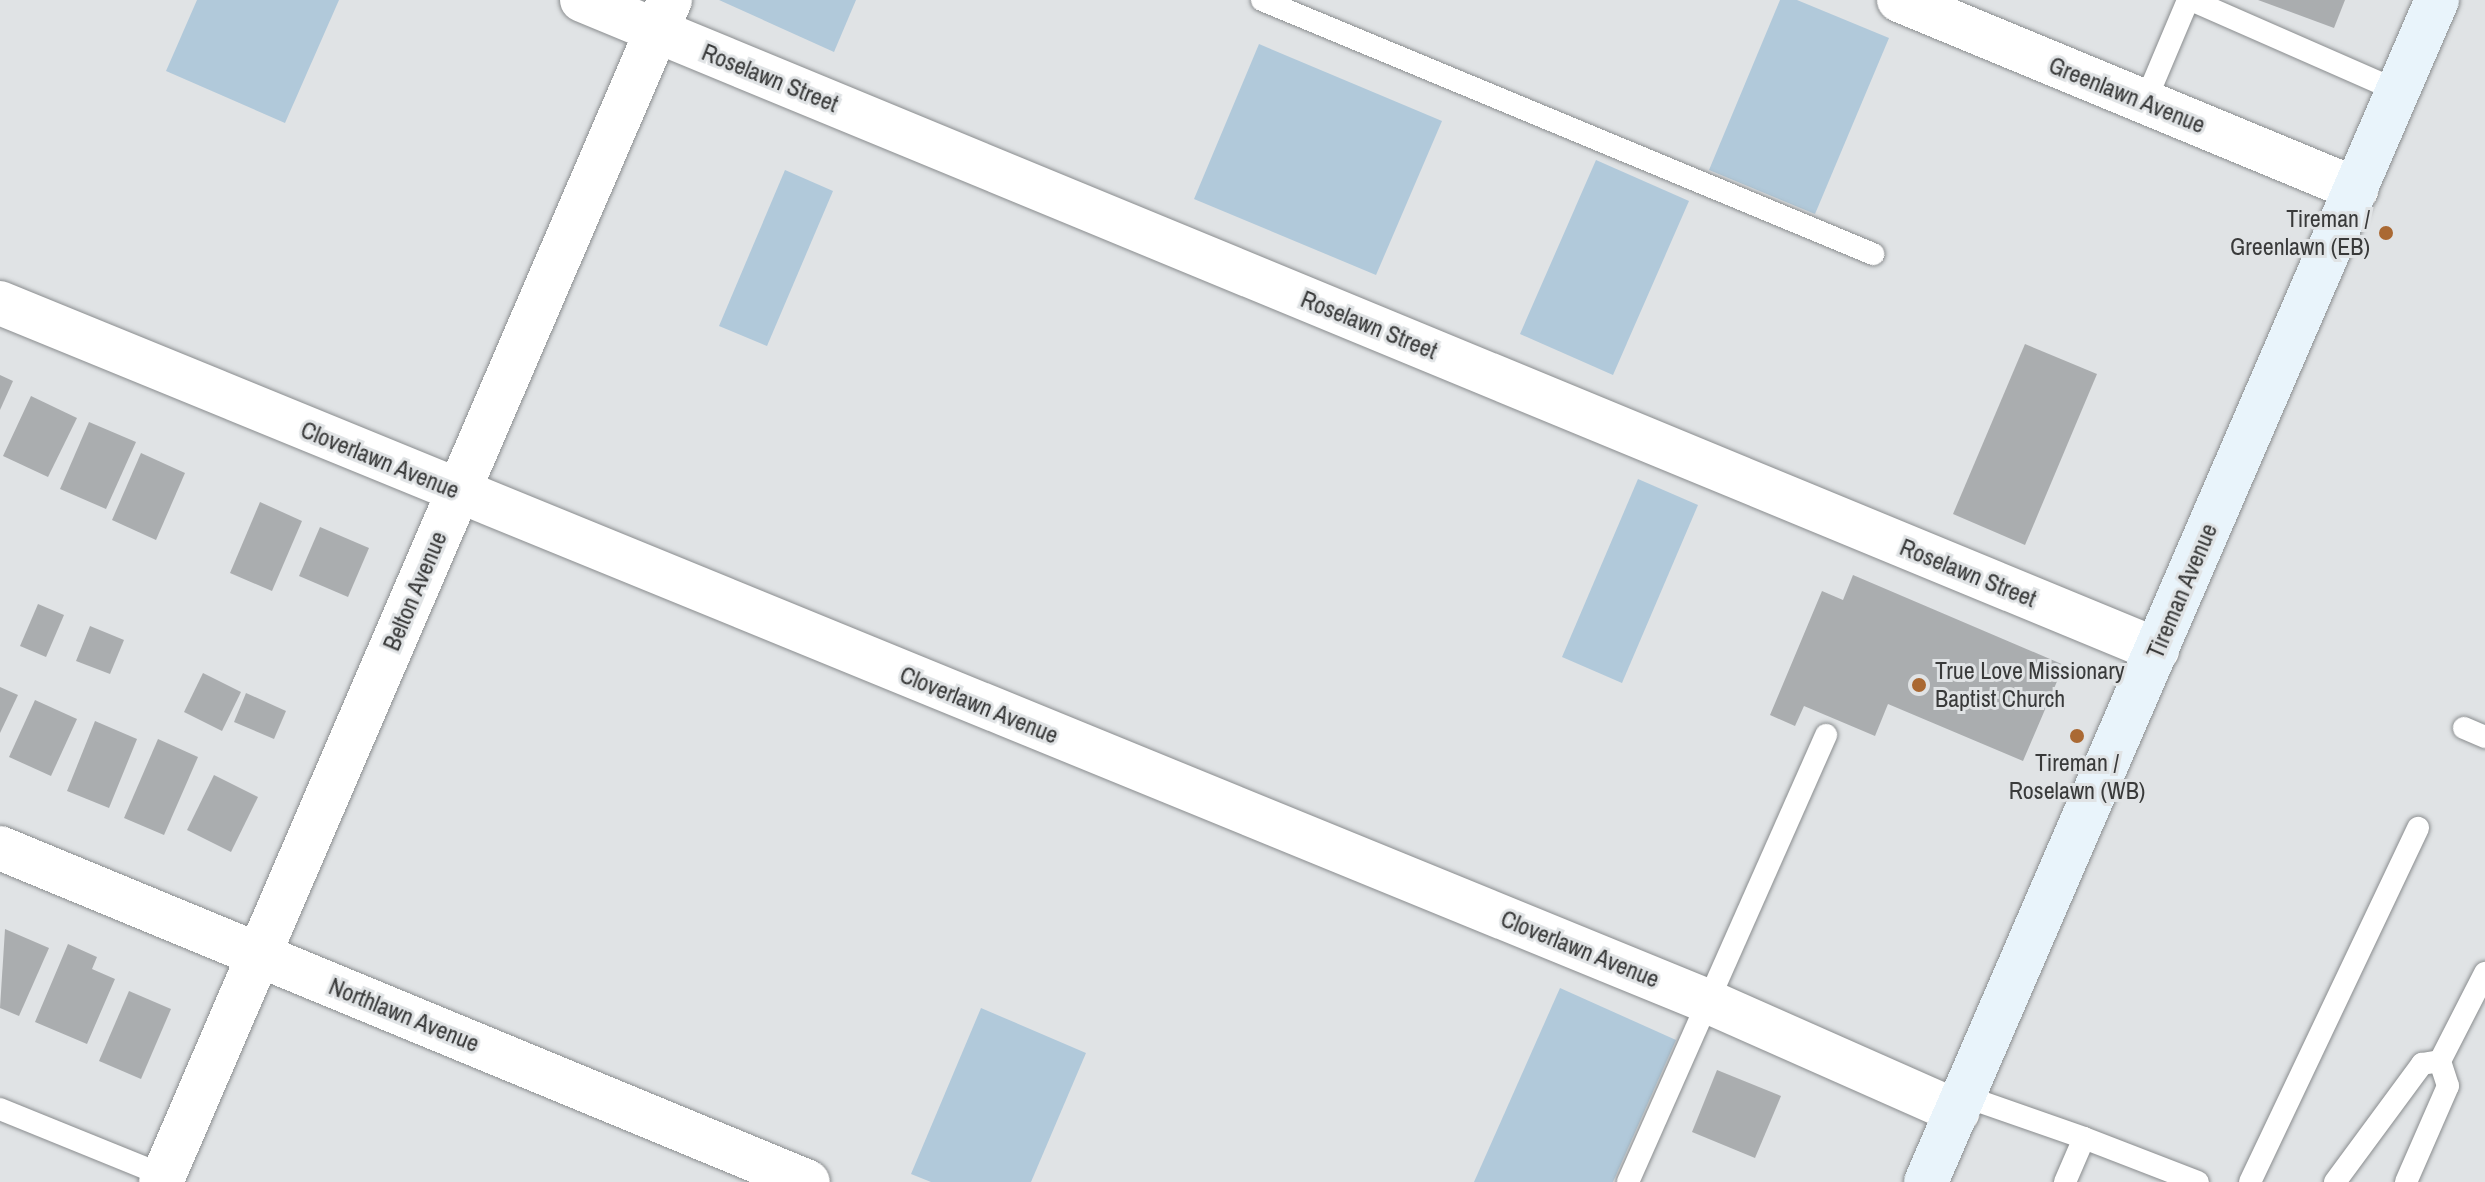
<!DOCTYPE html>
<html>
<head>
<meta charset="utf-8">
<style>
  body { margin:0 }
  #map { position:relative; width:2485px; height:1182px; overflow:hidden; background:#e0e3e5; font-family:"Archivo Narrow",sans-serif }
  div>[style] { position:absolute }
  [style*='--x'] { left:calc(var(--x)*1px); top:calc(var(--y)*1px); width:calc(var(--w)*1px); rotate:calc(var(--a)*1deg) }
  .green>* { inset:0; background:#b1c9da }
  .building>* { inset:0; background:#aaadaf }
  .roads { filter:drop-shadow(0 0 2px #8a8d8f) drop-shadow(0 0 2px #8a8d8f) }
  .lane>* { height:22px; margin:-11px; padding:0 11px; transform-origin:11px; border-radius:11px; background:#fff }
  .street>* { height:44px; margin:-22px; padding:0 22px; transform-origin:22px; border-radius:22px; background:#fff }
  .secondary>* { height:44px; margin:-22px; padding:0 22px; transform-origin:22px; border-radius:22px; background:#e9f4fb }
  .dots>* { width:22px; height:22px; translate:-50% -50%; box-sizing:border-box; border:4px solid #e0e3e5; border-radius:50% }
  span { translate:-50% -50%; white-space:nowrap; text-align:center; line-height:1.15; -webkit-text-stroke:6px #e0e3e5; paint-order:stroke }
  .street-label { font-size:24px; color:#393a3a }
  .poi-label { font-size:24px; color:#393a3a }
  .right { translate:-100% -50%; text-align:right }
  .left { translate:0 -50%; text-align:left }
</style>
</head>
<body>
<div id="map">
  <div class="green">
    <i style="clip-path:polygon(197px 0,339px 0,285px 123px,166px 71px)"></i>
    <i style="clip-path:polygon(719px 0,856px 0,834px 52px)"></i>
    <i style="clip-path:polygon(1780px 0,1797px 0,1889px 38px,1815px 214px,1709px 170px)"></i>
    <i style="clip-path:polygon(1259px 44px,1442px 121px,1376px 275px,1194px 199px)"></i>
    <i style="clip-path:polygon(1596px 160px,1689px 201px,1613px 375px,1520px 334px)"></i>
    <i style="clip-path:polygon(785px 170px,833px 191px,767px 346px,719px 326px)"></i>
    <i style="clip-path:polygon(1638px 479px,1698px 505px,1622px 683px,1562px 657px)"></i>
    <i style="clip-path:polygon(1560px 988px,1676px 1040px,1613px 1182px,1474px 1182px)"></i>
    <i style="clip-path:polygon(981px 1008px,1086px 1053px,1031px 1182px,931px 1182px,911px 1174px)"></i>
  </div>
  <div class="building">
    <i style="clip-path:polygon(2258px 0,2345px 0,2334px 28px)"></i>
    <i style="clip-path:polygon(2025px 344px,2097px 374px,2025px 545px,1953px 514px)"></i>
    <i style="clip-path:polygon(0 375px,13px 381px,0 410px)"></i>
    <i style="clip-path:polygon(31px 396px,77px 418px,48px 477px,3px 456px)"></i>
    <i style="clip-path:polygon(89px 422px,136px 442px,106px 509px,60px 489px)"></i>
    <i style="clip-path:polygon(141px 453px,185px 473px,156px 540px,112px 520px)"></i>
    <i style="clip-path:polygon(260px 502px,302px 521px,272px 591px,230px 573px)"></i>
    <i style="clip-path:polygon(320px 527px,369px 548px,348px 597px,299px 576px)"></i>
    <i style="clip-path:polygon(1853px 575px,2064px 665px,2023px 761px,1888px 704px,1875px 736px,1804px 706px,1795px 726px,1770px 715px,1822px 591px,1843px 600px)"></i>
    <i style="clip-path:polygon(38px 604px,64px 615px,46px 657px,20px 646px)"></i>
    <i style="clip-path:polygon(90px 626px,124px 640px,110px 674px,76px 661px)"></i>
    <i style="clip-path:polygon(203px 673px,241px 692px,222px 731px,184px 712px)"></i>
    <i style="clip-path:polygon(0 687px,18px 695px,0 733px)"></i>
    <i style="clip-path:polygon(246px 693px,286px 711px,274px 739px,234px 722px)"></i>
    <i style="clip-path:polygon(35px 700px,77px 719px,51px 776px,9px 757px)"></i>
    <i style="clip-path:polygon(95px 721px,137px 739px,109px 808px,67px 791px)"></i>
    <i style="clip-path:polygon(158px 739px,198px 757px,164px 835px,124px 818px)"></i>
    <i style="clip-path:polygon(214px 775px,258px 797px,231px 852px,187px 830px)"></i>
    <i style="clip-path:polygon(5px 929px,49px 948px,19px 1016px,0 1008px)"></i>
    <i style="clip-path:polygon(68px 944px,97px 957px,92px 969px,115px 979px,87px 1044px,35px 1022px)"></i>
    <i style="clip-path:polygon(129px 991px,171px 1009px,141px 1079px,99px 1061px)"></i>
    <i style="clip-path:polygon(1717px 1070px,1781px 1096px,1755px 1158px,1692px 1132px)"></i>
  </div>
  <div class="roads">
    <div class="lane">
      <i style="--x:1262;--y:0;--w:662;--a:22.57"></i>
      <i style="--x:2191;--y:0;--w:226;--a:23.7"></i>
      <i style="--x:2145;--y:102;--w:111;--a:-67.1"></i>
      <i style="--x:2464;--y:728;--w:23;--a:23"></i>
      <i style="--x:1964;--y:1096;--w:127;--a:19.3"></i>
      <i style="--x:2084;--y:1138;--w:48;--a:113.4"></i>
      <i style="--x:0;--y:1109;--w:183;--a:22.1"></i>
      <i style="--x:2084;--y:1138;--w:122;--a:21.1"></i>
      <i style="--x:1628;--y:1182;--w:489;--a:-66.1"></i>
      <i style="--x:2250;--y:1182;--w:392;--a:-64.6"></i>
      <i style="--x:2335;--y:1182;--w:147;--a:-53.6"></i>
      <i style="--x:2422;--y:1064;--w:18;--a:-9"></i>
      <i style="--x:2440;--y:1061;--w:99;--a:-62.9"></i>
      <i style="--x:2406;--y:1182;--w:105;--a:-66.4"></i>
      <i style="--x:2448;--y:1086;--w:26;--a:-108"></i>
    </div>
    <div class="street">
      <i style="--x:582;--y:0;--w:1704;--a:22.43"></i>
      <i style="--x:1899;--y:0;--w:495;--a:22.5"></i>
      <i style="--x:0;--y:303;--w:1844;--a:22.24"></i>
      <i style="--x:1707;--y:1001;--w:274;--a:23.9"></i>
      <i style="--x:0;--y:848;--w:874;--a:22.46"></i>
      <i style="--x:161;--y:1182;--w:1287;--a:-66.7"></i>
    </div>
    <div class="secondary">
      <i style="--x:1926;--y:1182;--w:1288;--a:-66.62"></i>
    </div>
  </div>
  <div class="dots">
    <i style="left:2386px;top:233px;background:#aa6933"></i>
    <i style="left:1919px;top:685px;background:#aa6933"></i>
    <i style="left:2077px;top:736px;background:#aa6933"></i>
  </div>
  <div class="street-label">
    <span style="left:770px;top:78px;rotate:22deg">Roselawn Street</span>
    <span style="left:2127px;top:95px;rotate:22deg">Greenlawn Avenue</span>
    <span style="left:1369px;top:325px;rotate:22deg">Roselawn Street</span>
    <span style="left:380px;top:460px;rotate:22deg">Cloverlawn Avenue</span>
    <span style="left:1968px;top:573px;rotate:22deg">Roselawn Street</span>
    <span style="left:415px;top:591px;rotate:-67deg">Belton Avenue</span>
    <span style="left:2182px;top:591px;rotate:-67deg">Tireman Avenue</span>
    <span style="left:979px;top:705px;rotate:22deg">Cloverlawn Avenue</span>
    <span style="left:1580px;top:949px;rotate:22deg">Cloverlawn Avenue</span>
    <span style="left:404px;top:1015px;rotate:22deg">Northlawn Avenue</span>
  </div>
  <div class="poi-label">
    <span class="right" style="left:2370px;top:233px">Tireman /<br>Greenlawn (EB)</span>
    <span class="left" style="left:1935px;top:685px">True Love Missionary<br>Baptist Church</span>
    <span style="left:2077px;top:777px">Tireman /<br>Roselawn (WB)</span>
  </div>
</div>
</body>
</html>
